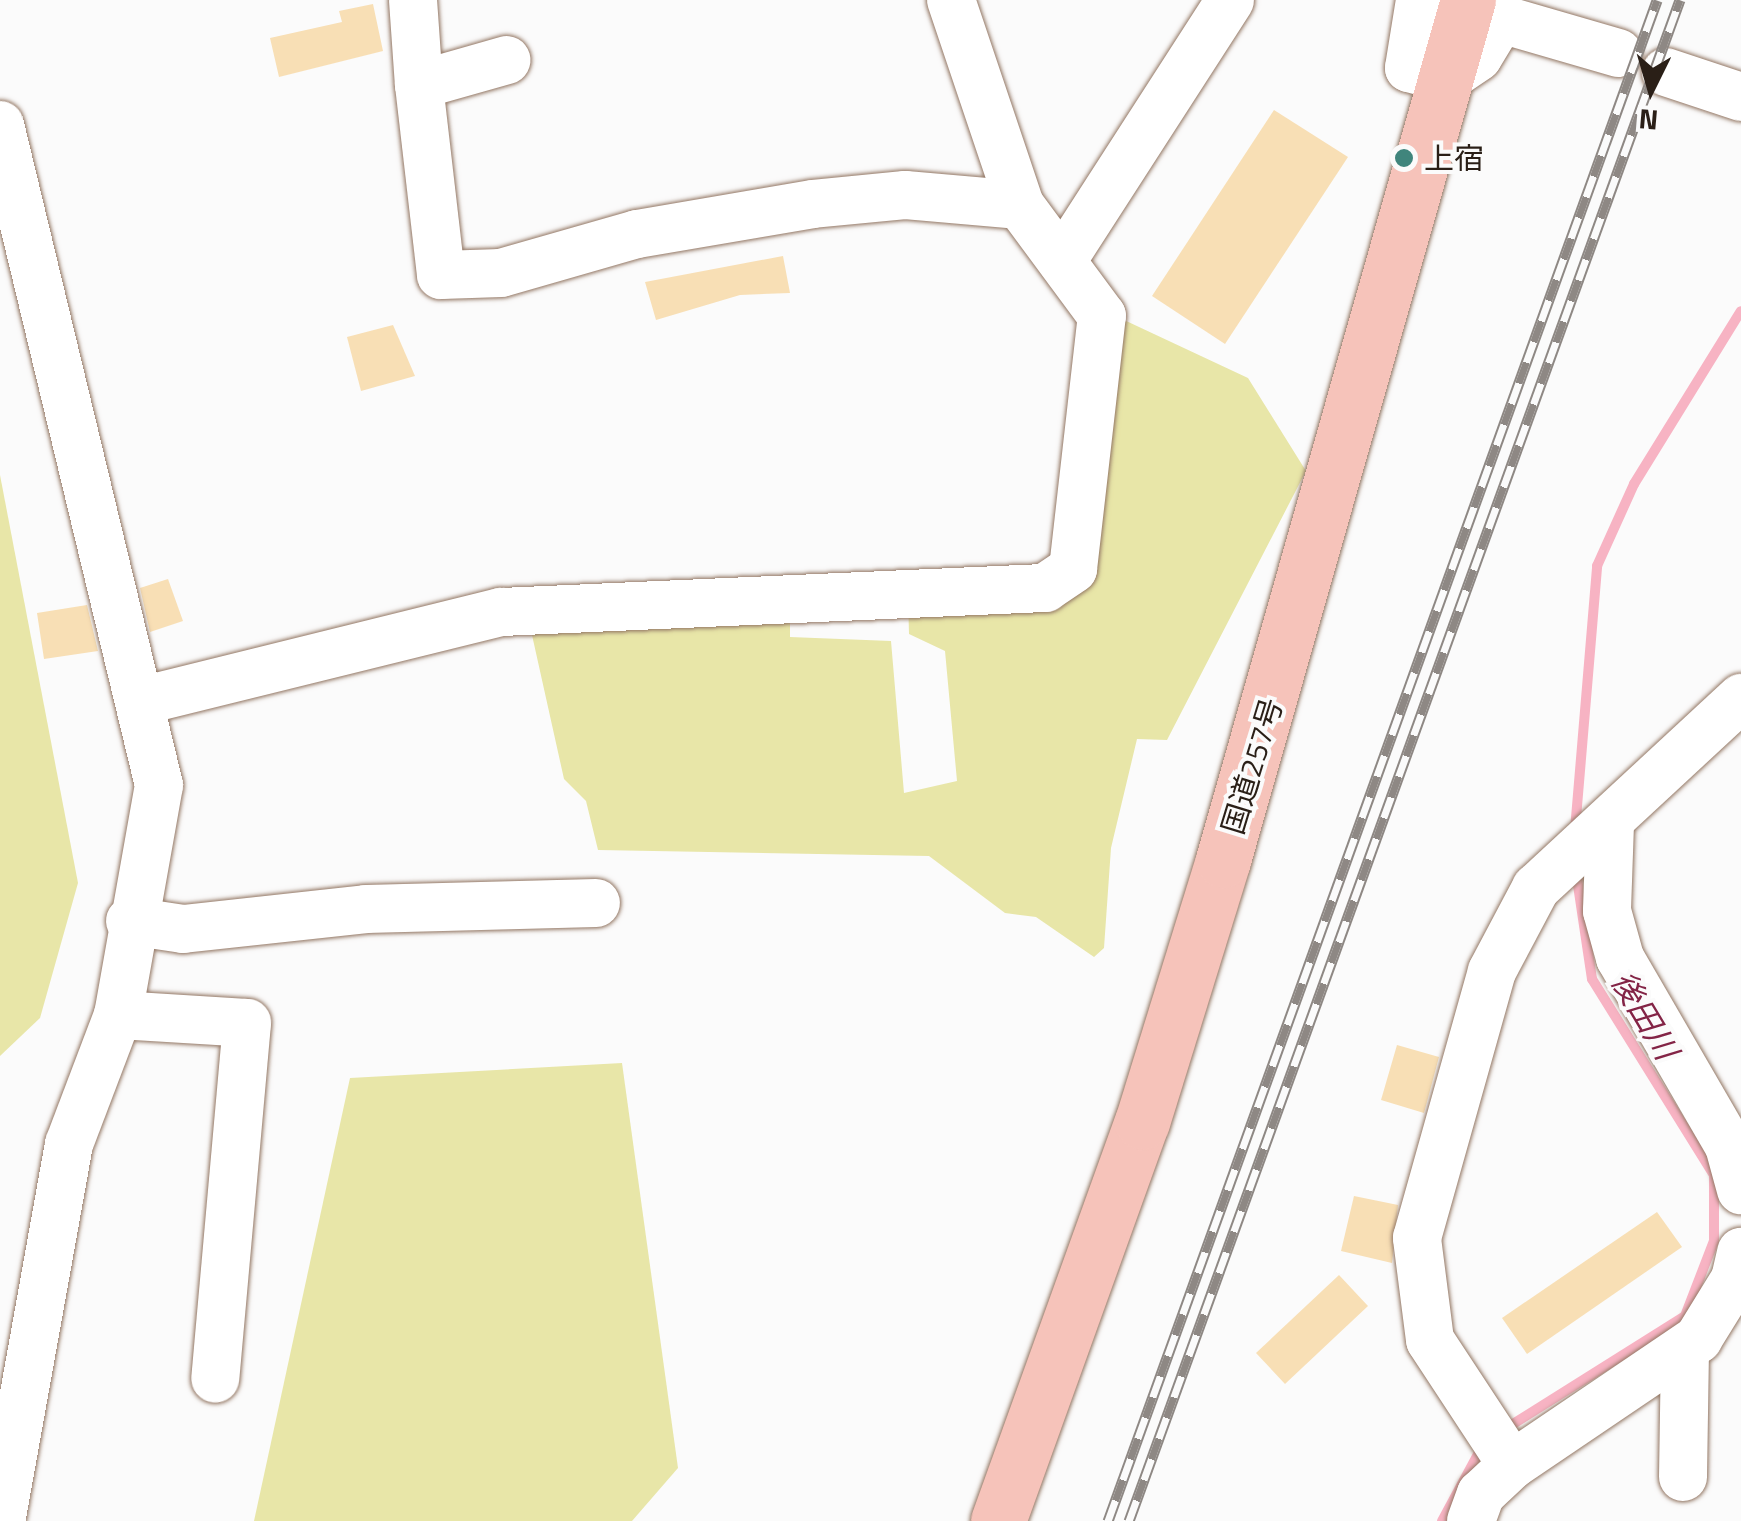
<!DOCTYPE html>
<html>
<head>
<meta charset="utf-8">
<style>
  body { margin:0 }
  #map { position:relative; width:1741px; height:1521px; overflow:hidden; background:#fbfbfb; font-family:"Titillium Web","Noto Sans JP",sans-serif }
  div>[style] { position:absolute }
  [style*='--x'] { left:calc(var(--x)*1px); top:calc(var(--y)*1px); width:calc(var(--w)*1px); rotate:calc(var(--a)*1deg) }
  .green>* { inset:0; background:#e8e6a8 }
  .stream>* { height:10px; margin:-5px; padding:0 5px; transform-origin:5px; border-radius:5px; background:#f7b3c3 }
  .building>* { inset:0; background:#f8dfb5 }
  .roads { filter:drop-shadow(0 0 2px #937764) drop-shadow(0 0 2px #937764) }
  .minor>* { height:48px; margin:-24px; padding:0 24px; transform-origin:24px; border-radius:24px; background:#fff }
  .highway>* { height:55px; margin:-27.5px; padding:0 27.5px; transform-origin:27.5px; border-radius:27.5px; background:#f6c3ba }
  .rail>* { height:11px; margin-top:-5.5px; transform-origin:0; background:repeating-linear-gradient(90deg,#fbfbfb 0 22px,#8e8884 0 44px); box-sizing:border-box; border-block:2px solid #8e8884 }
  .dots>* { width:28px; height:28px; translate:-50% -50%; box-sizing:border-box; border:5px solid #fbfbfb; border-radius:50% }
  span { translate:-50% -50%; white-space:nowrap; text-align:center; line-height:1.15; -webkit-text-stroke:8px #fbfbfb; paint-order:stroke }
  .poi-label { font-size:30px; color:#2a1f17 }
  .left { translate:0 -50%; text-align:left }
  .street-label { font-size:30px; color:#2a1f17 }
  .water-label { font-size:32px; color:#832446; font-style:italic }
  .north { position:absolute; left:1601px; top:40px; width:100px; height:100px; -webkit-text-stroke:8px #fbfbfb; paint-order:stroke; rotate:185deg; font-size:28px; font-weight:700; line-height:40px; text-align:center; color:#2a1f17 }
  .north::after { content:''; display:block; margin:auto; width:35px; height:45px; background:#2a1f17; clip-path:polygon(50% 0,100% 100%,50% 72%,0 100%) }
</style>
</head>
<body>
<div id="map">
  <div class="green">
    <i style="clip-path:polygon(1107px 312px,1248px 378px,1306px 471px,1167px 740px,1137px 739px,1111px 848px,1104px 948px,1094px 957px,1036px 917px,1005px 913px,929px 856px,598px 850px,586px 801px,564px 779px,528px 617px,790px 609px,790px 637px,891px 641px,904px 793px,957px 781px,945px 651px,909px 634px,908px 597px,1048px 597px)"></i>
    <i style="clip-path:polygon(0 475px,78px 883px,40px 1018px,0 1056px)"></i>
    <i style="clip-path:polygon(622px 1063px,678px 1468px,632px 1521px,254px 1521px,350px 1078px)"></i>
  </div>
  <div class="stream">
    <i style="--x:1575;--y:830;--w:265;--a:-85.2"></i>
    <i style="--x:1597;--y:566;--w:90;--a:-65.7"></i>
    <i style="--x:1634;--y:484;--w:203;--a:-58.3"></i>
    <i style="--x:1505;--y:1429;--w:213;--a:-32.1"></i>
    <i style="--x:1685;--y:1316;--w:80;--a:-68.9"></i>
    <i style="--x:1714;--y:1241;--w:66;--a:-90"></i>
    <i style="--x:1714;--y:1175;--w:231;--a:-121.9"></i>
    <i style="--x:1592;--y:979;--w:108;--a:-98.5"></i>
    <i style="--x:1442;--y:1521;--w:86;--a:-61.7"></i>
  </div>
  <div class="building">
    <i style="clip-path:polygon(373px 4px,383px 51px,279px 77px,270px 38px,342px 22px,339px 11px)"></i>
    <i style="clip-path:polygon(1274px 110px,1348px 157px,1225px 344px,1152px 296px)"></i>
    <i style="clip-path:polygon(783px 256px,790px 293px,740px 295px,656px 320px,645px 282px)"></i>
    <i style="clip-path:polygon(393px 325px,415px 376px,361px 391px,347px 337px)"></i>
    <i style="clip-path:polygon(168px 579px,183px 621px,150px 632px,140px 588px)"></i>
    <i style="clip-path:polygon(87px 605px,98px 651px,44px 659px,37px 613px)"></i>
    <i style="clip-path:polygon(1397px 1045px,1439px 1057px,1424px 1113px,1381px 1100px)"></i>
    <i style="clip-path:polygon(1354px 1196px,1398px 1205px,1392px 1263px,1341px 1251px)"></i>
    <i style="clip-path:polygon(1657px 1212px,1682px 1247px,1527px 1354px,1502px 1318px)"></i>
    <i style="clip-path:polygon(1339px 1275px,1368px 1306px,1285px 1384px,1256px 1353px)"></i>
  </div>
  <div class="roads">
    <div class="minor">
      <i style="--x:413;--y:0;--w:85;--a:86"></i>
      <i style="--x:419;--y:85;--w:91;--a:-15.9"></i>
      <i style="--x:951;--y:0;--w:216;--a:71.4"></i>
      <i style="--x:1420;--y:0;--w:69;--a:99.2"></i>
      <i style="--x:1409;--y:68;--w:39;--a:15"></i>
      <i style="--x:1447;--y:78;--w:37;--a:-34"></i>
      <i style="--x:1478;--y:57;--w:44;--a:-58.8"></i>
      <i style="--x:1501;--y:19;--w:122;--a:16.2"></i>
      <i style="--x:1666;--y:72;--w:79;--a:18.4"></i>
      <i style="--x:0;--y:125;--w:679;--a:76.46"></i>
      <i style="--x:159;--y:785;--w:234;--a:100.1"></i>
      <i style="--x:118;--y:1015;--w:138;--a:110.8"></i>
      <i style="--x:69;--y:1144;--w:383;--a:100.2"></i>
      <i style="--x:1062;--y:261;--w:310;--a:-57.2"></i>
      <i style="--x:141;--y:701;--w:371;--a:-13.9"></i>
      <i style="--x:501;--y:612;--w:545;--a:-2.53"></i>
      <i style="--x:1045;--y:588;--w:34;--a:-34"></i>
      <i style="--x:1073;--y:569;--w:255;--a:-83.5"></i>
      <i style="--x:1102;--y:316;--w:138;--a:-126.5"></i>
      <i style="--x:1020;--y:205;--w:115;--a:-175"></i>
      <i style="--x:905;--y:195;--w:92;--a:174.4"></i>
      <i style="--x:813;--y:204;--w:179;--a:170.3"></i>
      <i style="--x:637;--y:234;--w:141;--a:164"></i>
      <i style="--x:501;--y:273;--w:60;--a:178.1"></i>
      <i style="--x:441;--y:275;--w:191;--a:-96.6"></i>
      <i style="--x:1610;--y:824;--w:87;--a:92"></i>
      <i style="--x:1607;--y:911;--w:49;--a:74.5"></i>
      <i style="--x:1620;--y:958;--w:217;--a:59.9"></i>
      <i style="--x:1729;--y:1146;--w:46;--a:74.7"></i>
      <i style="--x:130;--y:921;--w:54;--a:8.6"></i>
      <i style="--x:183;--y:929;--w:184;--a:-6.2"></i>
      <i style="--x:366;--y:909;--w:230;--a:-1.5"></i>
      <i style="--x:118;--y:1015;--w:129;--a:3.5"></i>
      <i style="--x:247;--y:1023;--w:357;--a:95.1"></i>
      <i style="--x:1512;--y:1465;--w:225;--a:-34.1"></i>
      <i style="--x:1698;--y:1339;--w:70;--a:-58.3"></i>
      <i style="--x:1735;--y:1279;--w:28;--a:-77"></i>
      <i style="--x:1683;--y:1477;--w:127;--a:-89.1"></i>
      <i style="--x:1471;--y:1521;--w:29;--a:-70"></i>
      <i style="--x:1481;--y:1494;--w:42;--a:-43.1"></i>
      <i style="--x:1512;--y:1465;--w:149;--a:-123.3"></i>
      <i style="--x:1430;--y:1340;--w:103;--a:-97.3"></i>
      <i style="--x:1417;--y:1238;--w:277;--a:-74.3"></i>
      <i style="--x:1492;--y:971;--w:94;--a:-62.1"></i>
      <i style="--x:1536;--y:888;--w:280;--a:-42.8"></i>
    </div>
    <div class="highway">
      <i style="--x:998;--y:1521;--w:424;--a:-70.2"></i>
      <i style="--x:1142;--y:1122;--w:274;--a:-72.8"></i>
      <i style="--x:1223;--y:860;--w:894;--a:-74.1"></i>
    </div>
  </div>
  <div class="rail">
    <i style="--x:1108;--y:1521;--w:1617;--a:-70.15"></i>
    <i style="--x:1129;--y:1521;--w:1618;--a:-70.09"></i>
  </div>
  <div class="dots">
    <i style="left:1404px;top:158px;background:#40857c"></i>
  </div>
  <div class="poi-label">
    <span class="left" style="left:1424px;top:158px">上宿</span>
  </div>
  <div class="street-label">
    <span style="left:1252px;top:766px;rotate:-73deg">国道257号</span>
  </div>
  <div class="water-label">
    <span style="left:1645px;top:1015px;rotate:59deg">後田川</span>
  </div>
  <div class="north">N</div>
</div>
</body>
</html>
